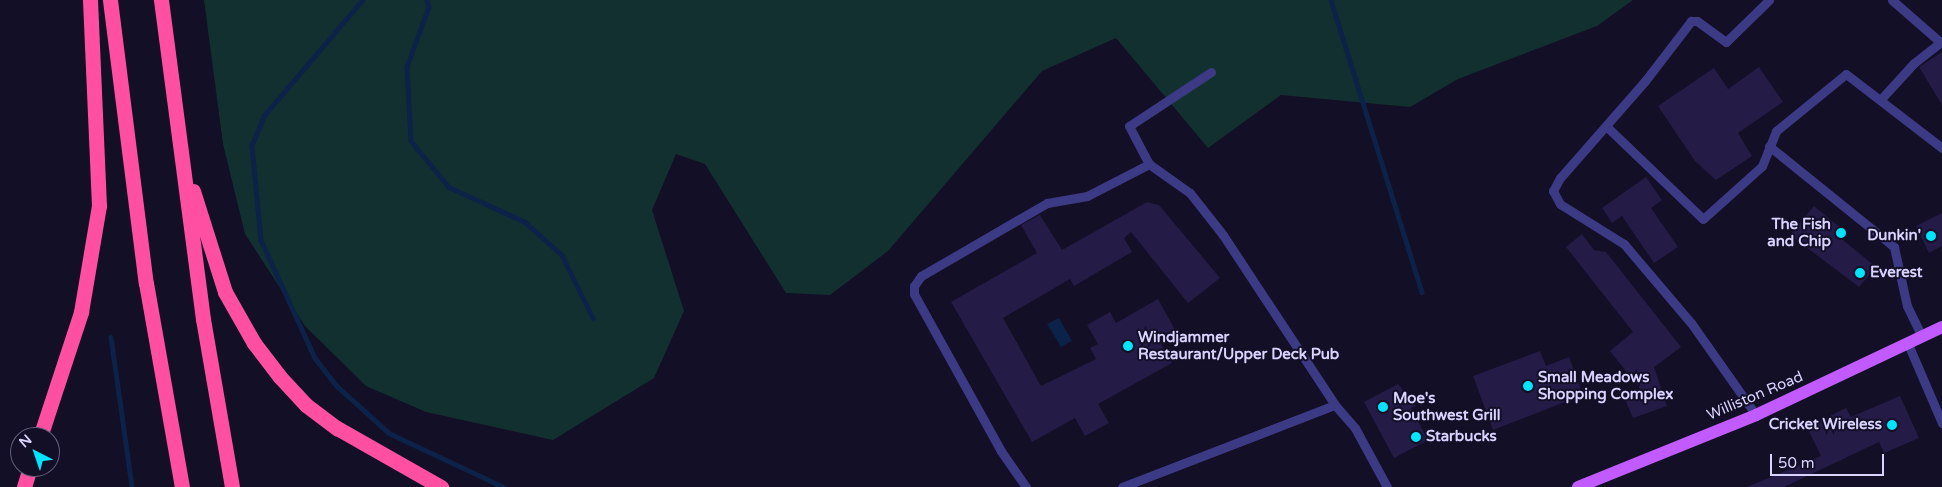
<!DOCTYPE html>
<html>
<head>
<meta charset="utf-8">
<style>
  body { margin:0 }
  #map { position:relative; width:1942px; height:487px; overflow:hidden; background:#130f26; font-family:"Varela Round",sans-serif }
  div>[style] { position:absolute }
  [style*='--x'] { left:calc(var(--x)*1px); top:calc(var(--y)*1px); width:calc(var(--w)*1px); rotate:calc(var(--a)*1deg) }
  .green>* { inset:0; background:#12302f }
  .water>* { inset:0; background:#0c2248 }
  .stream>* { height:4.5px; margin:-2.25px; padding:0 2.25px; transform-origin:2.25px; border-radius:2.25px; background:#0c2248 }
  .building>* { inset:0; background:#241b47 }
  .lane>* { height:9px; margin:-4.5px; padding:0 4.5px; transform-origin:4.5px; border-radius:4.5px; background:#3d3a85 }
  .primary>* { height:12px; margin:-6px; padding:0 6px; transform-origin:6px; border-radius:6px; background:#c25bff }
  .highway>* { height:15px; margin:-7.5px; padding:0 7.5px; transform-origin:7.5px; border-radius:7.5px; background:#ff4fa3 }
  .dots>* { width:14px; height:14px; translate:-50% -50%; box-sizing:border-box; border:2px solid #130f26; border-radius:50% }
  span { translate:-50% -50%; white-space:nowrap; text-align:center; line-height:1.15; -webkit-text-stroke:4px #130f26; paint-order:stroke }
  .poi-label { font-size:15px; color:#d9d4ff; font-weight:700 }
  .right { translate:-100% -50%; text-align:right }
  .left { translate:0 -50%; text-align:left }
  .street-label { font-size:15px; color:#d9d4ff }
  .north { position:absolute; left:10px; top:427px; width:50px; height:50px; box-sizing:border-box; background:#130f26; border:1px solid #625e7d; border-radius:50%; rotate:319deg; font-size:14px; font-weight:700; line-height:20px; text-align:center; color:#d9d4ff }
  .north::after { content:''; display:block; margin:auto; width:18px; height:22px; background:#00e5ff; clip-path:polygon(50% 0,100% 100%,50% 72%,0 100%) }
  .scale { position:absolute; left:1770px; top:454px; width:114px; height:22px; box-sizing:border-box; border:2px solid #d9d4ff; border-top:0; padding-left:6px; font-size:15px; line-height:18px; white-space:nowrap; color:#d9d4ff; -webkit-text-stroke:4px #130f26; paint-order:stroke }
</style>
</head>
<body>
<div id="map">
  <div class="green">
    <i style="clip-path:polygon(204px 0,1633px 0,1597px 26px,1458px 79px,1410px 107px,1281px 95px,1208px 148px,1116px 38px,1042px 71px,888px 251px,830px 295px,786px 293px,705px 164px,676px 154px,652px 210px,684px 311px,654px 378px,553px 440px,426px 412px,366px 386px,305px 326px,245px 234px,223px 144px)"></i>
  </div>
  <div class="water">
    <i style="clip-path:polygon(1059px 318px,1072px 341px,1061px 347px,1047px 324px)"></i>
  </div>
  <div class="stream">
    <i style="--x:363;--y:0;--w:151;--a:130.4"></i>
    <i style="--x:265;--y:115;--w:34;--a:113"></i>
    <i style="--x:252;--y:146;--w:94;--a:84.5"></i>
    <i style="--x:261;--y:240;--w:130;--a:65.4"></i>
    <i style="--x:315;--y:358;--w:36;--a:52"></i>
    <i style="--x:337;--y:386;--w:70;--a:42.1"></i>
    <i style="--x:389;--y:433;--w:127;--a:25.2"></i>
    <i style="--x:427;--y:0;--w:7;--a:74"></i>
    <i style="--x:429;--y:7;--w:64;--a:110.1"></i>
    <i style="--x:407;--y:67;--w:74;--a:86.9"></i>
    <i style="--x:411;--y:141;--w:60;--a:50.4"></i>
    <i style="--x:449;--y:187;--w:84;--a:24.7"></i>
    <i style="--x:525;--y:222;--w:50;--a:41.7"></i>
    <i style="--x:562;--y:255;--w:70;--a:63.8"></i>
    <i style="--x:1331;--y:0;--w:306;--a:72.7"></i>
    <i style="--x:111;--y:337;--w:151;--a:82"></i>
  </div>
  <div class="building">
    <i style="clip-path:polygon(1942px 52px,1942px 105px,1919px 67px)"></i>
    <i style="clip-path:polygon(1759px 67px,1783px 102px,1738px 133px,1752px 156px,1716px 180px,1695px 161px,1658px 106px,1714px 68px,1728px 89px)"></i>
    <i style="clip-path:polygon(1646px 177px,1662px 200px,1651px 208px,1678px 247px,1654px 263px,1622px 216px,1612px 223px,1602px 208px)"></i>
    <i style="clip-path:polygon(1147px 202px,1159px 205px,1220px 278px,1188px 303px,1131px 232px,1124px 238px,1132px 252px,1074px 286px,1070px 279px,1003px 318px,1041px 386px,1096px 359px,1090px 348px,1098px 344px,1087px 325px,1110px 312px,1116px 323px,1158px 299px,1178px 335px,1161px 344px,1172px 363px,1098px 404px,1109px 423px,1085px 436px,1075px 418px,1032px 442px,951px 302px,1037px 253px,1021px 225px,1040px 215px,1062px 250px)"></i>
    <i style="clip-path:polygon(1814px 206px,1848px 234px,1843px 240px,1876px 267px,1859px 287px,1790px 235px)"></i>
    <i style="clip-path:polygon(1942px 213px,1942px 246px,1929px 253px,1916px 226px)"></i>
    <i style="clip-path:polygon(1582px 234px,1594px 250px,1606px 252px,1681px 347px,1654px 367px,1667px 406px,1633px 418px,1624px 397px,1641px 390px,1610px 351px,1633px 332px,1566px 247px)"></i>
    <i style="clip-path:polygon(1540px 351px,1546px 366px,1569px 357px,1583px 395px,1493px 430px,1473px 376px)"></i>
    <i style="clip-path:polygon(1398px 384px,1416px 406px,1411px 408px,1428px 440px,1394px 458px,1364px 402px)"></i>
    <i style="clip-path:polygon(1900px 396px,1919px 438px,1884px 453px,1879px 442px,1784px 487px,1747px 487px,1821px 456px,1807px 427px,1846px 408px,1851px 417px)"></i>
  </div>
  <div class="lane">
    <i style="--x:1892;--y:0;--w:64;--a:41.2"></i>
    <i style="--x:1211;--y:72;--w:98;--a:146.6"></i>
    <i style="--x:1129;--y:126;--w:43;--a:62.2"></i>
    <i style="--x:1149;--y:164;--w:50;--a:35.3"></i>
    <i style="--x:1190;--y:193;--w:53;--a:51.8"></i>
    <i style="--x:1223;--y:235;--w:204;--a:56.6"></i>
    <i style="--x:1335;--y:405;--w:30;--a:49"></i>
    <i style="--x:1355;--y:428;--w:67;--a:61.5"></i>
    <i style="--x:1881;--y:99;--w:49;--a:-47.5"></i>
    <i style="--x:1914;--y:63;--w:36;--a:-38"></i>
    <i style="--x:1606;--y:126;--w:134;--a:43.8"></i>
    <i style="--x:1703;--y:219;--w:79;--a:-41.9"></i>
    <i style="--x:1762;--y:166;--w:38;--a:-68"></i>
    <i style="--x:1776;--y:131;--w:90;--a:-39.2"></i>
    <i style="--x:1846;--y:74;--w:121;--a:37.6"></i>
    <i style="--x:1769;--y:146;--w:161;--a:38.9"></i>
    <i style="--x:1894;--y:247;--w:60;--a:77.6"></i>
    <i style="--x:1907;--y:306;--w:34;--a:64"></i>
    <i style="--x:1908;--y:344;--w:86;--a:66.7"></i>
    <i style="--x:1756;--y:415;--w:113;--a:-125.2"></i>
    <i style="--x:1691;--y:323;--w:104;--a:-130.3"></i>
    <i style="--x:1624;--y:244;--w:75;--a:-148"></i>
    <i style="--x:1560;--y:204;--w:15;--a:-118"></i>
    <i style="--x:1553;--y:191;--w:15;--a:-62"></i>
    <i style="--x:1560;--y:178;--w:129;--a:-48.8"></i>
    <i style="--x:1645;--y:81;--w:76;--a:-52.5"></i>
    <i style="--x:1691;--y:21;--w:6;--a:0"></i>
    <i style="--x:1697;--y:21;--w:36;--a:36"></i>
    <i style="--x:1726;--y:42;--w:60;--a:-44.3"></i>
    <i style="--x:1026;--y:487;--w:44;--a:-124.8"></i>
    <i style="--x:1001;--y:451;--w:179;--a:-119"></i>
    <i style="--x:914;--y:294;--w:8;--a:-90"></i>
    <i style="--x:914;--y:286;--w:12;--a:-55"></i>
    <i style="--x:921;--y:276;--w:146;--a:-30.1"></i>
    <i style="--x:1047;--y:203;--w:41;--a:-9.9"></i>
    <i style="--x:1087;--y:196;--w:70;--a:-27.3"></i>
    <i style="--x:1122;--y:487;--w:228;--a:-21.1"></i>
  </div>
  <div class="primary">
    <i style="--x:1578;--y:487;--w:192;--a:-22"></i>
    <i style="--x:1756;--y:415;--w:206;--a:-25.3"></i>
  </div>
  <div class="highway">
    <i style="--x:110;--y:0;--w:285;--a:82.8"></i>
    <i style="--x:146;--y:283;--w:207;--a:80"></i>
    <i style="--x:161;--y:0;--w:322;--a:82.5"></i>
    <i style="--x:203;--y:319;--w:170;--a:80.2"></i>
    <i style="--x:193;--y:191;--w:106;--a:72.4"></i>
    <i style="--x:225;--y:292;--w:59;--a:60.4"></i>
    <i style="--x:254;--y:343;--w:43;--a:52.6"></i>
    <i style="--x:280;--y:377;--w:38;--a:47"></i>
    <i style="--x:306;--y:405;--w:39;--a:37"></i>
    <i style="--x:337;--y:428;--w:120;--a:29.6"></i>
    <i style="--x:40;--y:437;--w:132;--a:-71.8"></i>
    <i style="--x:81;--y:312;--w:108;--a:-80.4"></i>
    <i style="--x:99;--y:206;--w:206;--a:-92.5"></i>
    <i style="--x:24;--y:487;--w:21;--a:-73"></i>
  </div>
  <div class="dots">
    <i style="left:1841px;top:233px;background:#00e5ff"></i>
    <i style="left:1931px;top:236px;background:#00e5ff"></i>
    <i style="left:1860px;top:273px;background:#00e5ff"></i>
    <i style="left:1128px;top:346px;background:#00e5ff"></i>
    <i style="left:1528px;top:386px;background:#00e5ff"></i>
    <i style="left:1383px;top:407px;background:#00e5ff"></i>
    <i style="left:1892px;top:425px;background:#00e5ff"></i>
    <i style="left:1416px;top:437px;background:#00e5ff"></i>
  </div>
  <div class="poi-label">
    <span class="right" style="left:1831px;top:233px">The Fish<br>and Chip</span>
    <span class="right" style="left:1921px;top:236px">Dunkin'</span>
    <span class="left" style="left:1870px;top:273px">Everest</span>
    <span class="left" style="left:1138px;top:346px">Windjammer<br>Restaurant/Upper Deck Pub</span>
    <span class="left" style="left:1538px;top:386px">Small Meadows<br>Shopping Complex</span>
    <span class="left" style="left:1393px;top:407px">Moe's<br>Southwest Grill</span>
    <span class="right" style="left:1882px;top:425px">Cricket Wireless</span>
    <span class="left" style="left:1426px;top:437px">Starbucks</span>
  </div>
  <div class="street-label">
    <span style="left:1755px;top:396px;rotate:-23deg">Williston Road</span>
  </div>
  <div class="north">N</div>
  <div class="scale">50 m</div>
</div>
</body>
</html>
